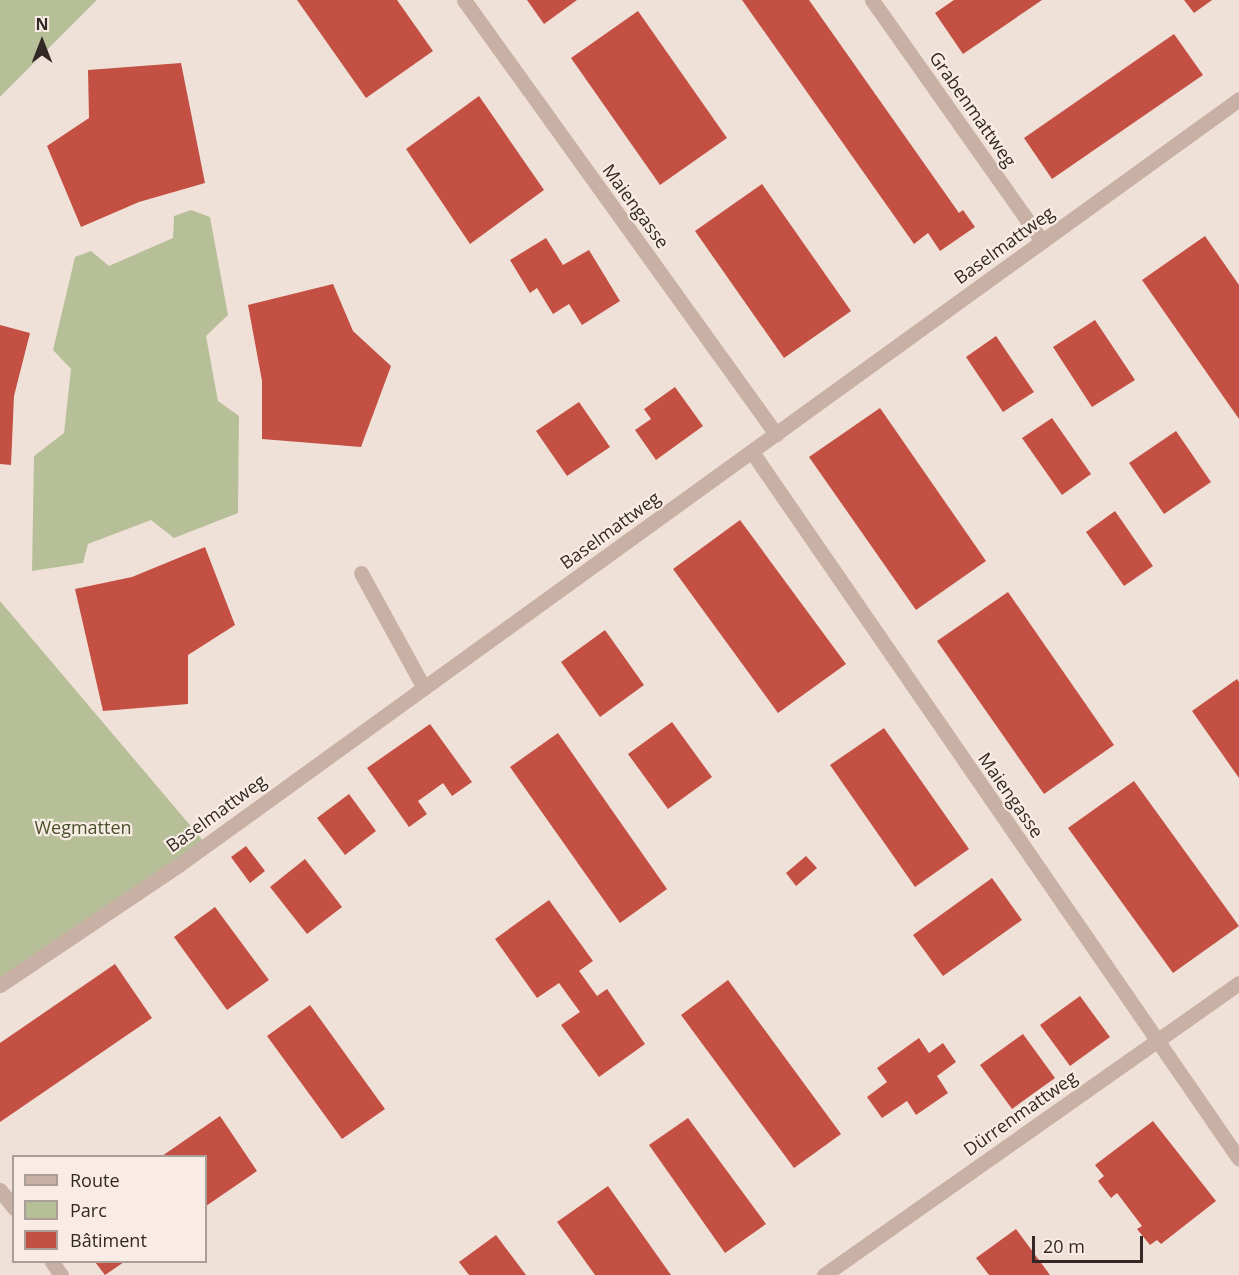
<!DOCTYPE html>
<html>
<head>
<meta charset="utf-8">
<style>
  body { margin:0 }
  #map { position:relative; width:1239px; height:1275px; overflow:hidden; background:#f0e1d8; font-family:"Open Sans",sans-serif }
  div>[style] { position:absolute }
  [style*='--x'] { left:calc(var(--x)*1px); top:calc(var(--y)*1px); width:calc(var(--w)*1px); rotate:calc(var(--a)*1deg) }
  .green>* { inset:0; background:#b7bf99 }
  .building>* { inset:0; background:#c35043 }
  .service>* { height:15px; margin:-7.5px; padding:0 7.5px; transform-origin:7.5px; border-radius:7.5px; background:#c8b0a4 }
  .minor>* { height:15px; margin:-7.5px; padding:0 7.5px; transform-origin:7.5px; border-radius:7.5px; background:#c8b0a4 }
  span { translate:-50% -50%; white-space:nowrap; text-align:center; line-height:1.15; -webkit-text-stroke:4.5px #f8ece4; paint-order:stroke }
  .street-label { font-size:18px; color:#332826 }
  .park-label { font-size:18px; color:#48512a }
  .legend { position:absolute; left:12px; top:1155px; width:195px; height:108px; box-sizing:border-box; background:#f8ece4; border:2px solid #a99e98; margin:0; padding:8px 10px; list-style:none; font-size:18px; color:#332826 }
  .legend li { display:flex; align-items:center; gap:12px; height:30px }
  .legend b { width:30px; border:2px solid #a99e98 }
  .north { position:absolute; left:12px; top:12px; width:60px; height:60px; -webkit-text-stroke:4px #f8ece4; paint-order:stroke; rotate:0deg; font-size:16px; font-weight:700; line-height:24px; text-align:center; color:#332826 }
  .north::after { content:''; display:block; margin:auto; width:21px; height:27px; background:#332826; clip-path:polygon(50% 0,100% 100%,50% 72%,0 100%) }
  .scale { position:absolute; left:1032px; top:1236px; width:111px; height:27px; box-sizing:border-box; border:3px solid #332826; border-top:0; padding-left:8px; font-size:18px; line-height:21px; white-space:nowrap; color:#332826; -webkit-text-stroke:4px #f8ece4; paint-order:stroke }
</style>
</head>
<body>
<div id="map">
  <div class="green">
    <i style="clip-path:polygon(0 0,97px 0,0 97px)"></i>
    <i style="clip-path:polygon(191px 210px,210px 217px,228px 315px,206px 336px,218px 401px,239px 416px,238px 513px,174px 538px,151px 520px,88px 544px,83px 563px,32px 571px,34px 456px,64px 433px,71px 369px,53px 350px,75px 257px,91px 251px,109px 266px,173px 238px,174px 216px)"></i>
    <i style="clip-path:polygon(0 601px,206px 844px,0 985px)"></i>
  </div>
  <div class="building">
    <i style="clip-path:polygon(297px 0,397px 0,433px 51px,366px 98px)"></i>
    <i style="clip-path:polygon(527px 0,577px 0,544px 24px)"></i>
    <i style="clip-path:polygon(742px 0,809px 0,959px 213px,963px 210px,975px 227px,940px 251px,928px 233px,914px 244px)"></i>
    <i style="clip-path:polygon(954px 0,1042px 0,963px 54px,935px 13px)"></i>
    <i style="clip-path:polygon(1184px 0,1212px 0,1194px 13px)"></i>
    <i style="clip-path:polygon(638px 11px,727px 138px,660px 185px,571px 58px)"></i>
    <i style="clip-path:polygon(1174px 34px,1203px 75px,1052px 179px,1024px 138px)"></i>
    <i style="clip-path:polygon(181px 63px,205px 183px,139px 202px,81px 227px,47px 146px,89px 118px,88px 70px)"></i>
    <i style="clip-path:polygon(479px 96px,544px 190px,470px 244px,406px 149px)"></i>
    <i style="clip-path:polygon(762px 184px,851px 311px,784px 358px,695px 231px)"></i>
    <i style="clip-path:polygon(1205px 236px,1239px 285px,1239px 419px,1142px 280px)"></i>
    <i style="clip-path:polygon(546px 238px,563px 265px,589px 250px,620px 301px,582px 325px,569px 304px,553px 314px,537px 288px,530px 293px,510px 260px)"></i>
    <i style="clip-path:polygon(333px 284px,353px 331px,391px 366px,361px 447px,262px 439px,262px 381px,248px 305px)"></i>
    <i style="clip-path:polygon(1095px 320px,1135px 380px,1092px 407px,1053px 347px)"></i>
    <i style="clip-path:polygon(0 325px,30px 333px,14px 396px,11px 465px,0 464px)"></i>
    <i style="clip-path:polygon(996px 336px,1034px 392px,1003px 412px,966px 357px)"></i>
    <i style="clip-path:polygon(675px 387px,703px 426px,656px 460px,635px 430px,651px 419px,644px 409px)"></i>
    <i style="clip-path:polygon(579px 402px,610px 447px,567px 476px,536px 431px)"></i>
    <i style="clip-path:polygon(880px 408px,986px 561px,916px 610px,809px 457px)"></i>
    <i style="clip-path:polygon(1052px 418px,1091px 474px,1062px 495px,1022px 438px)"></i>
    <i style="clip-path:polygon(1176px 431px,1211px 482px,1164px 514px,1129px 463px)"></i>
    <i style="clip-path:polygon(1115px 511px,1153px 566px,1124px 586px,1086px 532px)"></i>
    <i style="clip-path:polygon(740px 520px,846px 664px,778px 713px,673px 569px)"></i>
    <i style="clip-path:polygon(205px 547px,235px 625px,188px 655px,188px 704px,103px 711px,75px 589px,132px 577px)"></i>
    <i style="clip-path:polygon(1008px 592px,1114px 745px,1044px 794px,937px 641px)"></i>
    <i style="clip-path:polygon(605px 630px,644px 685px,600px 717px,561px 662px)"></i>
    <i style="clip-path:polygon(1237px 679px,1239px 682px,1239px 778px,1192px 711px)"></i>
    <i style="clip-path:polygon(672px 722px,712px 777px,668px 809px,628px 754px)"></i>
    <i style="clip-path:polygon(430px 724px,472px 782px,452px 796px,443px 783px,432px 791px,418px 801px,427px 814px,409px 827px,367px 768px)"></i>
    <i style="clip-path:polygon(884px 728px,969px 849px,915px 887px,830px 765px)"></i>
    <i style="clip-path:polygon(558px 733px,667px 889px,620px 923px,510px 767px)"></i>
    <i style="clip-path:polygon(1134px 781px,1239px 926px,1173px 973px,1068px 828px)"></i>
    <i style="clip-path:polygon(349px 794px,376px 831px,345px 855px,317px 818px)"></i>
    <i style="clip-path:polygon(246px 846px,265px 871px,250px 883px,231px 857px)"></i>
    <i style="clip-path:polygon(806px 856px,817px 868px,796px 886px,786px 873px)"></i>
    <i style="clip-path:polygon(305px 859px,342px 907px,307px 934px,270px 887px)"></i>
    <i style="clip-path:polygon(992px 878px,1022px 920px,943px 976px,913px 935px)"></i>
    <i style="clip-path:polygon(549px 900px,593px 961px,579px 971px,597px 996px,607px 989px,645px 1044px,599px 1077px,561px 1025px,580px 1012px,559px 983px,537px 998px,495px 939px)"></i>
    <i style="clip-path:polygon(215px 907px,269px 980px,227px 1010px,174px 937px)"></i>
    <i style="clip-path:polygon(115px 964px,152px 1018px,0 1122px,0 1043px)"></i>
    <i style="clip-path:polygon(728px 980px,841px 1134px,794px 1168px,681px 1015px)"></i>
    <i style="clip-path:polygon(1080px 996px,1110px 1037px,1070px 1066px,1040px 1025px)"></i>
    <i style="clip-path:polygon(310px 1005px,385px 1109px,342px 1139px,267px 1036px)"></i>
    <i style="clip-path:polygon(1023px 1034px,1055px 1078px,1012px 1109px,980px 1065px)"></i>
    <i style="clip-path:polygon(919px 1038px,929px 1053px,943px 1043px,956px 1062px,937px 1076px,948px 1093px,916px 1115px,907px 1101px,882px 1118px,867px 1097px,887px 1082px,877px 1068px)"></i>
    <i style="clip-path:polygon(220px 1116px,257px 1171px,206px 1206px,206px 1156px,162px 1156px)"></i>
    <i style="clip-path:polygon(688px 1118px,766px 1224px,725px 1253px,649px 1145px)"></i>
    <i style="clip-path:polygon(1153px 1121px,1216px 1201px,1161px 1244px,1157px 1240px,1150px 1245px,1137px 1229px,1142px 1226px,1117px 1193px,1111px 1198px,1098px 1181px,1104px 1176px,1095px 1165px)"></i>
    <i style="clip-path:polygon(608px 1186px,671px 1275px,595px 1275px,557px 1222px)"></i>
    <i style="clip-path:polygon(1016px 1229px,1050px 1275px,989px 1275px,976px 1258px)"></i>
    <i style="clip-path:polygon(496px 1235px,526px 1275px,469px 1275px,459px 1262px)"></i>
    <i style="clip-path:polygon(95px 1262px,124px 1262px,105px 1275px)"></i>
  </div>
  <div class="service">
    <i style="--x:361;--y:573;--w:131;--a:61.3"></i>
  </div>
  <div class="minor">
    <i style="--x:464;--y:0;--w:535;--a:54.29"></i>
    <i style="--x:872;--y:0;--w:295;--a:54.8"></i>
    <i style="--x:752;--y:452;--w:858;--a:55.44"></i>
    <i style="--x:0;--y:985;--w:217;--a:-33.9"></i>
    <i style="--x:180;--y:864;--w:1306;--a:-35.84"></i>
    <i style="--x:0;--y:1190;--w:23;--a:52"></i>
    <i style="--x:52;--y:1262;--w:16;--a:55"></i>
    <i style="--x:824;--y:1275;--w:507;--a:-35.13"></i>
  </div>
  <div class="street-label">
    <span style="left:973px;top:109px;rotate:55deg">Grabenmattweg</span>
    <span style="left:636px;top:206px;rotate:54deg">Maiengasse</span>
    <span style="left:1004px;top:245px;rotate:-36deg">Baselmattweg</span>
    <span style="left:610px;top:530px;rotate:-36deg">Baselmattweg</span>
    <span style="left:1011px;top:795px;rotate:55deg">Maiengasse</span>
    <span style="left:216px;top:813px;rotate:-36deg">Baselmattweg</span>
    <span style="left:1020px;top:1113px;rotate:-35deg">Dürrenmattweg</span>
  </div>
  <div class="park-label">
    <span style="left:83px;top:827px">Wegmatten</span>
  </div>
  <ul class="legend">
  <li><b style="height:8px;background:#c8b0a4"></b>Route</li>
  <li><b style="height:16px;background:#b7bf99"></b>Parc</li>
  <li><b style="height:16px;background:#c35043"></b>Bâtiment</li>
  </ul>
  <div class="north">N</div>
  <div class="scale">20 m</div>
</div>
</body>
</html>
